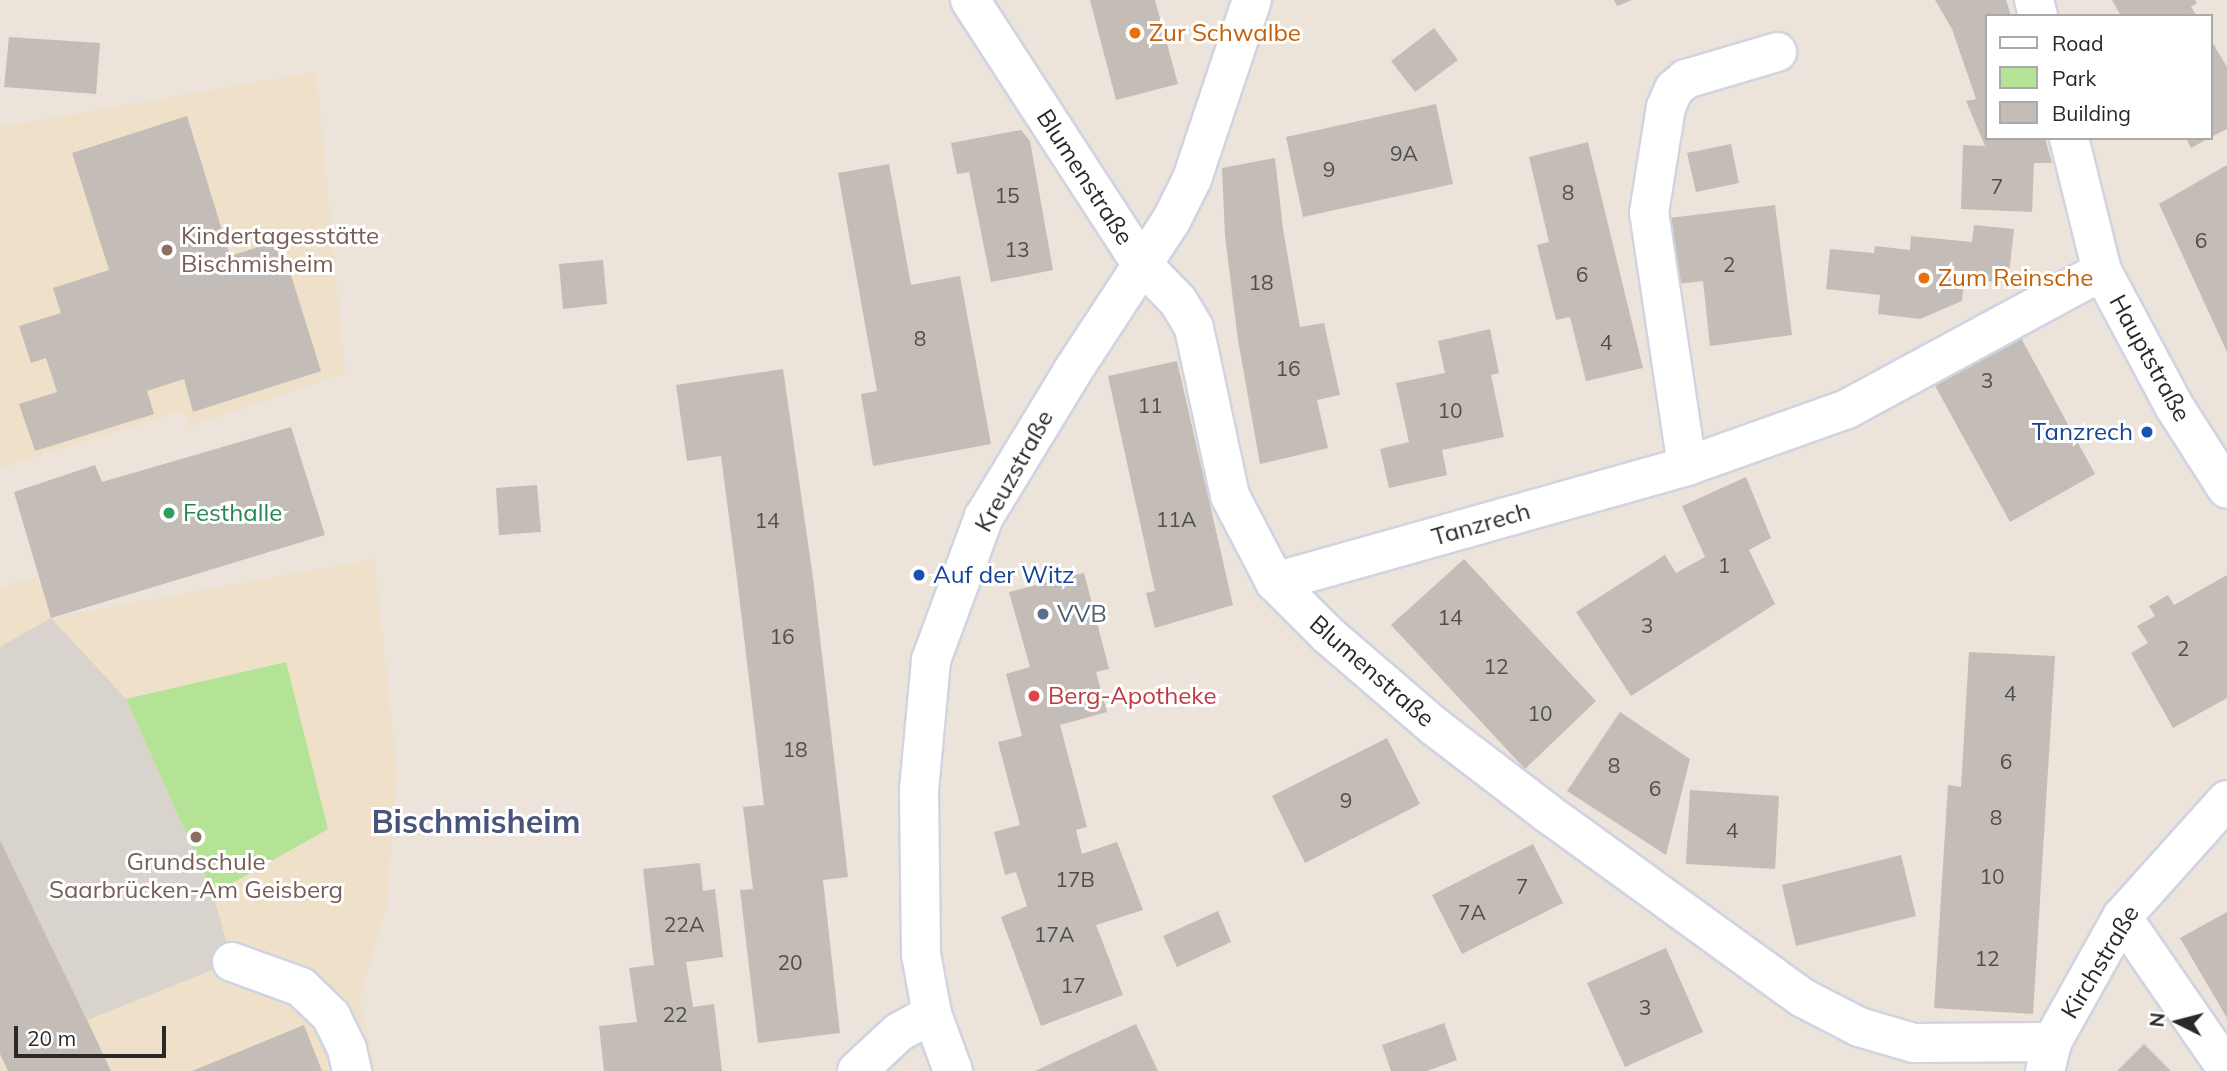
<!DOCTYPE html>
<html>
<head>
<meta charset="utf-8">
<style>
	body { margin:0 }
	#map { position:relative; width:2227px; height:1071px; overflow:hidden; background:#ece3da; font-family:Mulish,sans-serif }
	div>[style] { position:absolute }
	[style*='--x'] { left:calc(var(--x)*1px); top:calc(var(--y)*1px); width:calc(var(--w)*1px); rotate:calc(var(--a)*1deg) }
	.education>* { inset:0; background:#eee0c9 }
	.green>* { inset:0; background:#b4e396 }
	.plaza>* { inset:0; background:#d8d3cd }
	.building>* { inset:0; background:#c4bdb7 }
	.roads { filter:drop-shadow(2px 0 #d0d4e2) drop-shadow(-2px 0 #d0d4e2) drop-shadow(0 2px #d0d4e2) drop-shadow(0 -2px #d0d4e2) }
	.minor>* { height:38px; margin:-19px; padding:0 19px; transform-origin:19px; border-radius:19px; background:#fff }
	.dots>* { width:19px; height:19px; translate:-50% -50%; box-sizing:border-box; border:4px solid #fff; border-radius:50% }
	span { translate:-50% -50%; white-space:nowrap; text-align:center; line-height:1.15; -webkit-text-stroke:6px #fff; paint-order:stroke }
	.number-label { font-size:21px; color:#504e4c }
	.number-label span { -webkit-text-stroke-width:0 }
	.food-label { font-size:24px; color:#c56008 }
	.left { translate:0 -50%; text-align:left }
	.street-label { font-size:24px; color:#292929 }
	.education-label { font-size:24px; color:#785e54 }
	.transit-label { font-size:24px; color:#164399 }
	.right { translate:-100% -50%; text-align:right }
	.leisure-label { font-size:24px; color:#27864d }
	.service-label { font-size:24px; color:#4e5e75 }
	.health-label { font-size:24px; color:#be3a42 }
	.district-label { font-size:32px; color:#49547a; font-weight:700 }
	.legend { position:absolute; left:1985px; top:14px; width:228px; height:126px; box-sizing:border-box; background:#fff; border:2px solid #a9a9a9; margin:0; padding:9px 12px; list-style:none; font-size:21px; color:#292929 }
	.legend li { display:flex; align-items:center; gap:14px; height:35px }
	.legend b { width:35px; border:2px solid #a9a9a9 }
	.north { position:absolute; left:2143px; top:987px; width:70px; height:70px; -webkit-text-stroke:5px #fff; paint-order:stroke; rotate:276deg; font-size:19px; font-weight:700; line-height:28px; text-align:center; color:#292929 }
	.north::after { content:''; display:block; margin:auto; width:24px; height:32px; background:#292929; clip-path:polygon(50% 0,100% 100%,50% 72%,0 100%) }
	.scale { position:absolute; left:14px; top:1026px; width:152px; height:32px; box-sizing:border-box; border:4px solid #292929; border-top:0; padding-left:9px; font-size:21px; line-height:24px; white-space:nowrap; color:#292929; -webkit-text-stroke:5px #fff; paint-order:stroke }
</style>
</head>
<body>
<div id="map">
	<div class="education">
		<div style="clip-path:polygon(316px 72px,345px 373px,189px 427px,183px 410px,0 468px,0 127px)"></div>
		<div style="clip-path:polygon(374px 559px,397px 771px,387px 904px,359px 1000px,376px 1071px,0 1071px,0 588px,37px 576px,51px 618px)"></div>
	</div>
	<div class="green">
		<div style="clip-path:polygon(286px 662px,328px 829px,213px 894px,126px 699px)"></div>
	</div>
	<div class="plaza">
		<div style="clip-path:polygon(51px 618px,126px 699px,213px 894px,232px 962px,87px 1020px,0 840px,0 647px)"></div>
	</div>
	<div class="building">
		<div style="clip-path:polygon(1090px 0,1155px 0,1178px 84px,1116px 100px)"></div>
		<div style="clip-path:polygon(1614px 0,1632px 0,1617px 6px)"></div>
		<div style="clip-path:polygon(1935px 0,2006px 0,2011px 16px,1987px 16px,1987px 138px,2045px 138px,2052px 163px,2034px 163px,2032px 212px,1961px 209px,1963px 145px,1985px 146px,1966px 101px,1976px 99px,1952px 29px)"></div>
		<div style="clip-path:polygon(2112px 0,2195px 0,2197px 3px,2191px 7px,2197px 16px,2121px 16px)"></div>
		<div style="clip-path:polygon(1434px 28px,1458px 60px,1415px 92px,1391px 61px)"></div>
		<div style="clip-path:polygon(9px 37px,100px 43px,96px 94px,4px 87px)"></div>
		<div style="clip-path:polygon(2211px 40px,2227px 67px,2227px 129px,2211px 137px)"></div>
		<div style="clip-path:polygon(1436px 104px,1453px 184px,1303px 217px,1286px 137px)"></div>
		<div style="clip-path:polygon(187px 116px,230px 256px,280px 240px,321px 371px,193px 412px,184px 379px,147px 391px,154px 414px,35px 451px,19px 404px,57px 392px,46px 358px,31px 363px,19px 326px,61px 313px,53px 288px,109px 270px,72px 153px)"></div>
		<div style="clip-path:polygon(1021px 130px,1030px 141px,1053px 270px,991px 282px,969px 172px,957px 174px,951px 143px)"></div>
		<div style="clip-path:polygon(2186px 138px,2209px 138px,2191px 148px)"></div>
		<div style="clip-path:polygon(1588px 142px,1643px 368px,1586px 381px,1570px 317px,1556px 320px,1537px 245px,1549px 242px,1529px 157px)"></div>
		<div style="clip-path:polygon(1731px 144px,1739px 183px,1696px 192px,1687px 153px)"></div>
		<div style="clip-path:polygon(1275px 158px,1283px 229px,1300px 327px,1324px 323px,1340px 395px,1317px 400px,1328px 448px,1260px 464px,1238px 340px,1225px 236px,1222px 168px)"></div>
		<div style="clip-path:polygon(889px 164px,911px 285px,960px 276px,991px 444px,873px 466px,861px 394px,877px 391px,838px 173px)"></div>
		<div style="clip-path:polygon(2227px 165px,2227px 352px,2159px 204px)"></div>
		<div style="clip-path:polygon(1775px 205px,1792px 335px,1710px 346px,1703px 281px,1677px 284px,1669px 218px)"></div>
		<div style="clip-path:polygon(1974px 225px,2014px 229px,2008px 283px,1964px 279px,1962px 301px,1920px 319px,1878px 314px,1880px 295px,1826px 289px,1830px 249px,1874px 253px,1875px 246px,1910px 250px,1911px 236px,1972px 242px)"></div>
		<div style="clip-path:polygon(603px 260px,607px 304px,563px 309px,559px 264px)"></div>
		<div style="clip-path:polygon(2015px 327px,2095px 474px,2010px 522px,1928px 373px)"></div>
		<div style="clip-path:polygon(1490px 329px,1499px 373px,1491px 375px,1504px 437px,1442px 450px,1447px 475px,1389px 488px,1380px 449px,1409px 442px,1396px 383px,1445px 373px,1438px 341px)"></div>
		<div style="clip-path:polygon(1177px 361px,1233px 605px,1155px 628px,1146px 593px,1155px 591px,1108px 376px)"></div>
		<div style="clip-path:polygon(783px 369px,813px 578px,848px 877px,823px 880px,840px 1033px,758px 1043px,740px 890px,753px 889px,743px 807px,764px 805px,738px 587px,721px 456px,687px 461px,676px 385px)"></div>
		<div style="clip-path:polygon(291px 427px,325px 535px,51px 618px,14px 492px,95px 465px,102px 482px)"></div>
		<div style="clip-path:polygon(1746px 477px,1771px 538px,1749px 550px,1775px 604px,1631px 696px,1576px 612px,1665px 555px,1676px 573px,1705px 557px,1682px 506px)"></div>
		<div style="clip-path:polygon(537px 485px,541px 532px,499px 535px,496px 488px)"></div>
		<div style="clip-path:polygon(1464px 559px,1596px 701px,1525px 769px,1391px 625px)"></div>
		<div style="clip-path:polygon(1084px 573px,1109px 669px,1096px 672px,1107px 712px,1060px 725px,1087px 827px,1076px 830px,1082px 854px,1117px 842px,1143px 910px,1096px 925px,1123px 995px,1041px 1026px,1001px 917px,1027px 906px,1016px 872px,1005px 875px,994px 832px,1020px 825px,998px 742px,1022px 736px,1006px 674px,1030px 667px,1009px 592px)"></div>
		<div style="clip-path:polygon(2227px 575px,2227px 698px,2173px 728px,2131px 653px,2148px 643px,2137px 626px,2155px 616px,2149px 606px,2168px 595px,2174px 605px)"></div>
		<div style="clip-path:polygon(1969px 652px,2055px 656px,2033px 1014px,1934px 1008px,1948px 785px,1961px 787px)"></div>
		<div style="clip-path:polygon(1620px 712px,1690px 759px,1666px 855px,1567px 791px)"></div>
		<div style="clip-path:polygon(1387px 738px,1420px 804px,1305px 863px,1272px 796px)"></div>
		<div style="clip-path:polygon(1690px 790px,1779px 796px,1775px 869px,1686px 864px)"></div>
		<div style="clip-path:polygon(0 840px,87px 1020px,111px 1071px,8px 1071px,0 1054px)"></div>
		<div style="clip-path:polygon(1533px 844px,1563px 903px,1462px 954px,1432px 895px)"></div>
		<div style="clip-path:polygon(1901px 855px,1916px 916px,1796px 946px,1782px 885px)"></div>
		<div style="clip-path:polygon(700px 863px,703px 891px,715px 889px,723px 957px,686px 962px,693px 1007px,714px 1004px,722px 1071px,604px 1071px,599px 1026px,637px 1022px,629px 968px,654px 965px,643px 869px)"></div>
		<div style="clip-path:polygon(1218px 911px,1231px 942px,1177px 967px,1163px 936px)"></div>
		<div style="clip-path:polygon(2227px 912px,2227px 1018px,2180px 938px)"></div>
		<div style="clip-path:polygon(1666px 948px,1703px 1032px,1625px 1067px,1587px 983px)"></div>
		<div style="clip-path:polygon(1444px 1023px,1457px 1060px,1427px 1071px,1391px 1071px,1382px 1045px)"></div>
		<div style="clip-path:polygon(1136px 1024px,1158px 1071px,1035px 1071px)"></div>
		<div style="clip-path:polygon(304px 1025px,322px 1071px,192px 1071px)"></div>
		<div style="clip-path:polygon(2144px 1044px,2171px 1071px,2117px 1071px)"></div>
	</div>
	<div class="roads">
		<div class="minor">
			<div style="--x:970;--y:0;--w:314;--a:57"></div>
			<div style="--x:1141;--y:263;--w:53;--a:45.8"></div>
			<div style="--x:1178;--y:301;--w:31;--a:59"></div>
			<div style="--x:1194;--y:328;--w:172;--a:77.9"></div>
			<div style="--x:1230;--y:496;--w:97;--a:62.4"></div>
			<div style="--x:1275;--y:582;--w:75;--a:45"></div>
			<div style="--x:1328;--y:635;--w:141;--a:40.7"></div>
			<div style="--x:1435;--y:727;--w:140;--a:37.4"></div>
			<div style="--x:1546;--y:812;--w:317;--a:35.9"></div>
			<div style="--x:1803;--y:998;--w:63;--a:27.4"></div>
			<div style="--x:1859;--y:1027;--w:57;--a:16.2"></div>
			<div style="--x:1914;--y:1043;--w:138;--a:-0.4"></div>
			<div style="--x:2034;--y:0;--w:16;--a:76"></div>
			<div style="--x:2069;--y:138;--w:137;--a:76.1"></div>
			<div style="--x:2102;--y:271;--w:153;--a:61.9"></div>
			<div style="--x:2174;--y:406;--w:98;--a:57.4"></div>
			<div style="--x:1687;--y:466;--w:256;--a:-98.5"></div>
			<div style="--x:1649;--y:213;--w:107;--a:-80.9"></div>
			<div style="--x:1666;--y:107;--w:20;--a:-66"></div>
			<div style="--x:1674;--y:89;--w:16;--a:-40"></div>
			<div style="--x:1686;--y:79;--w:95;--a:-16.5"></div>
			<div style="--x:1275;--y:582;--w:428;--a:-15.7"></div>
			<div style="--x:1687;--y:466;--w:170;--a:-19.6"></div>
			<div style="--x:1847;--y:409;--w:290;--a:-28.4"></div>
			<div style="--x:2122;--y:917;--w:185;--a:55.4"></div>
			<div style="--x:232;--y:962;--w:73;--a:19.9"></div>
			<div style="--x:301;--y:987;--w:42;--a:44"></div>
			<div style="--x:331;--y:1016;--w:37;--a:64"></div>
			<div style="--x:347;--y:1049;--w:23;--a:77"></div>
			<div style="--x:857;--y:1071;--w:57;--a:-42.9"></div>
			<div style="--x:899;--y:1032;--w:38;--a:-29"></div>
			<div style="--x:953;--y:1071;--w:61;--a:-110.2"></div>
			<div style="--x:932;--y:1014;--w:61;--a:-100.4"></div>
			<div style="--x:921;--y:954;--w:164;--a:-90.7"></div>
			<div style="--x:919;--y:790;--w:131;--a:-84.7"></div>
			<div style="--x:931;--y:660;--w:153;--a:-69.7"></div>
			<div style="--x:984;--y:517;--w:170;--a:-58.7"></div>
			<div style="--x:1072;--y:372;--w:183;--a:-56.8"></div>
			<div style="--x:1172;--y:219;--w:45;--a:-63.4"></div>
			<div style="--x:1192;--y:179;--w:189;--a:-71.5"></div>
			<div style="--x:2045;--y:1071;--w:30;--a:-76"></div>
			<div style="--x:2052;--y:1042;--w:143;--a:-60.8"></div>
			<div style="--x:2122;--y:917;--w:157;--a:-48.1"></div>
		</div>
	</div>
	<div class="dots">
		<div style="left:1135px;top:33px;background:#e8710a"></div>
		<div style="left:167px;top:250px;background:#8d6e63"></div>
		<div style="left:1924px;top:278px;background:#e8710a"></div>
		<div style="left:2147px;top:432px;background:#1a4fb4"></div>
		<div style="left:169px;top:513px;background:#2e9e5b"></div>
		<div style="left:919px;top:575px;background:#1a4fb4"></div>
		<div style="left:1043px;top:614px;background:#5c6f8a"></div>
		<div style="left:1034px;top:696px;background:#e0444e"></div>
		<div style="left:196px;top:837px;background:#8d6e63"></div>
	</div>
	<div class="number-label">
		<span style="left:1404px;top:153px">9A</span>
		<span style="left:1329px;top:169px">9</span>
		<span style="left:1997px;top:186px">7</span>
		<span style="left:1568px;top:192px">8</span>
		<span style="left:1007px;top:195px">15</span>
		<span style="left:2201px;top:240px">6</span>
		<span style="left:1017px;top:249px">13</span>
		<span style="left:1729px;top:264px">2</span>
		<span style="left:1582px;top:274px">6</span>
		<span style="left:1261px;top:282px">18</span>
		<span style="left:920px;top:338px">8</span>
		<span style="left:1606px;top:342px">4</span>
		<span style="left:1288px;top:368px">16</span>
		<span style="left:1987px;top:380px">3</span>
		<span style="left:1150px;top:405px">11</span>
		<span style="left:1450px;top:410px">10</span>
		<span style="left:1176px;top:519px">11A</span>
		<span style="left:767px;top:520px">14</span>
		<span style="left:1724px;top:565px">1</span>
		<span style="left:1450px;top:617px">14</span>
		<span style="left:1647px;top:625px">3</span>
		<span style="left:782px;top:636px">16</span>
		<span style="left:2183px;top:648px">2</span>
		<span style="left:1496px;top:666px">12</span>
		<span style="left:2010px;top:693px">4</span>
		<span style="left:1540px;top:713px">10</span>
		<span style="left:795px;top:749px">18</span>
		<span style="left:2006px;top:761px">6</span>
		<span style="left:1614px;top:765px">8</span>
		<span style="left:1655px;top:788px">6</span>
		<span style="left:1346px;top:800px">9</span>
		<span style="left:1996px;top:817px">8</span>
		<span style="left:1732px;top:830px">4</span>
		<span style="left:1992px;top:876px">10</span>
		<span style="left:1075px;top:879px">17B</span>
		<span style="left:1522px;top:886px">7</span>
		<span style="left:1472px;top:912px">7A</span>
		<span style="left:684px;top:924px">22A</span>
		<span style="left:1054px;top:934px">17A</span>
		<span style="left:1987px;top:958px">12</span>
		<span style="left:790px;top:962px">20</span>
		<span style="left:1073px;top:985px">17</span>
		<span style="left:1645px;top:1007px">3</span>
		<span style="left:675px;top:1014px">22</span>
	</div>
	<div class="food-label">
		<span class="left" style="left:1149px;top:33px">Zur Schwalbe</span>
		<span class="left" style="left:1938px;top:278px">Zum Reinsche</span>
	</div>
	<div class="street-label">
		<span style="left:1085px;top:177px;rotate:57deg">Blumenstraße</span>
		<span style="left:2150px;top:358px;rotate:61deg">Hauptstraße</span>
		<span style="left:1014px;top:471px;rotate:-61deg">Kreuzstraße</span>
		<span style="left:1481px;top:524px;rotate:-16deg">Tanzrech</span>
		<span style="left:1372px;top:671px;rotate:41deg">Blumenstraße</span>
		<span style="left:2100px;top:962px;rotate:-59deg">Kirchstraße</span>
	</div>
	<div class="education-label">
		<span class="left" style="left:181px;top:250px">Kindertagesstätte<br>Bischmisheim</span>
		<span style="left:196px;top:876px">Grundschule<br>Saarbrücken-Am Geisberg</span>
	</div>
	<div class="transit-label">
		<span class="right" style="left:2133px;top:432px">Tanzrech</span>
		<span class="left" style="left:933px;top:575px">Auf der Witz</span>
	</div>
	<div class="leisure-label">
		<span class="left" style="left:183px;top:513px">Festhalle</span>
	</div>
	<div class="service-label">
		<span class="left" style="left:1057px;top:614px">VVB</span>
	</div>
	<div class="health-label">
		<span class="left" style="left:1048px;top:696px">Berg-Apotheke</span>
	</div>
	<div class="district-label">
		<span style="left:476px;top:821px">Bischmisheim</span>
	</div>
	<ul class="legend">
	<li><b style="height:9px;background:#fff"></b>Road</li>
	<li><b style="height:19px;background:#b4e396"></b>Park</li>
	<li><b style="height:19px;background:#c4bdb7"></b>Building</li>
	</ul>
	<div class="north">N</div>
	<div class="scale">20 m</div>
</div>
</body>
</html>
